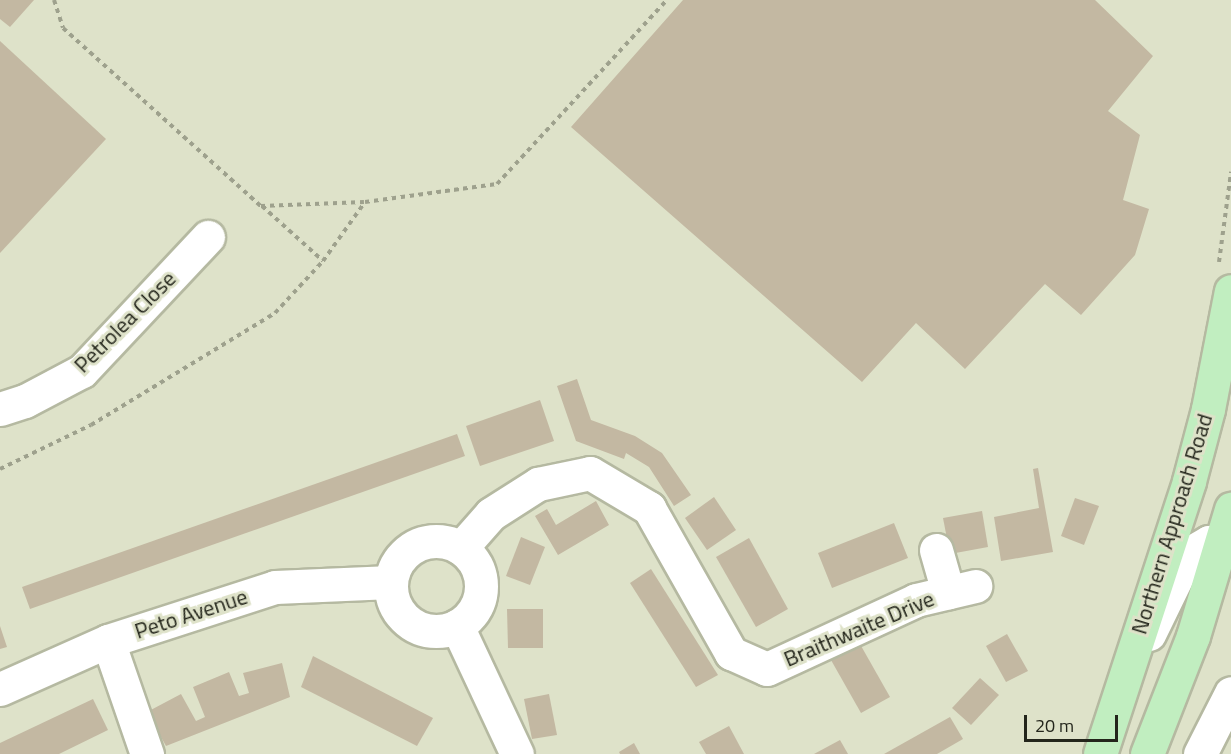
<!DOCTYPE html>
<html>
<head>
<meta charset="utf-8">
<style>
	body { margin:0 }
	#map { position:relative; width:1231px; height:754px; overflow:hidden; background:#dee2c9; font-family:"Titillium Web",sans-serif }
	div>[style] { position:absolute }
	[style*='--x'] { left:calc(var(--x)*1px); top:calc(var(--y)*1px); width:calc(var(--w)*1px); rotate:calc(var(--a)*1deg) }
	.building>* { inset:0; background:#c3b8a2 }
	.path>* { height:4px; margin-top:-2px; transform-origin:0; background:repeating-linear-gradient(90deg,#9ea18d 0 4.5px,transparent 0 9px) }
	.roads { filter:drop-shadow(2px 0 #b5b9a1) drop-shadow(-2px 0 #b5b9a1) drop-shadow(0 2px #b5b9a1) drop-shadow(0 -2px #b5b9a1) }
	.minor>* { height:33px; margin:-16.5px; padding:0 16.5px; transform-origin:16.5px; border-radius:16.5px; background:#fff }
	.minor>.ring { margin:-16.5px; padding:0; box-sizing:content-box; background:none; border:33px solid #fff; border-radius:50% }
	.major>* { height:33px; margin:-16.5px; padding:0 16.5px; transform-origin:16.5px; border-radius:16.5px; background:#c1eec0 }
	span { translate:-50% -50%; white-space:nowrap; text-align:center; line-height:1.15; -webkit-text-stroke:6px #dee2c9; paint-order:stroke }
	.street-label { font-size:22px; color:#23251b }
	.scale { position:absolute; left:1024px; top:715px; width:94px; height:27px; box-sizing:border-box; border:3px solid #23251b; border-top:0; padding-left:8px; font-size:18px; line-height:21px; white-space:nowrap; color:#23251b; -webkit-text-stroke:4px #dee2c9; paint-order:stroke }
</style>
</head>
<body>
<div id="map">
	<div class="building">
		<div style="clip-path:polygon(0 0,34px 0,10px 27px,0 19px)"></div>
		<div style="clip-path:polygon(683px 0,1095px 0,1153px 56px,1108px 111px,1140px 135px,1123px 200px,1149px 209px,1135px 255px,1081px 315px,1045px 284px,965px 369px,916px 323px,862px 382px,571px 127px)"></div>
		<div style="clip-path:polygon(0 41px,106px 139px,0 253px)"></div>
		<div style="clip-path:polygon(577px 379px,591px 420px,635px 436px,662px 453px,691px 495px,674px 506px,649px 467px,626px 453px,624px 459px,576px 441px,557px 386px)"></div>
		<div style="clip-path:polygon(540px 400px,554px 441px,480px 466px,466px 426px)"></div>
		<div style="clip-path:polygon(457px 434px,465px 456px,30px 609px,22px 587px)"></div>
		<div style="clip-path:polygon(1038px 468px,1053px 552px,1001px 561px,994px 517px,1039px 508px,1033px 469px)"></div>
		<div style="clip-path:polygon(714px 497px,736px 530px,707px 550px,685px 518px)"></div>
		<div style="clip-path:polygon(1075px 498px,1099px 506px,1084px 545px,1061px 536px)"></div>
		<div style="clip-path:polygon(596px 501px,609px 525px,558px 555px,535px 516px,547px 509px,556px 525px)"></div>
		<div style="clip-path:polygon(982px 511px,988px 547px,950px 554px,943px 518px)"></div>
		<div style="clip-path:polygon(894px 523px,908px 558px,832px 588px,818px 553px)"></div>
		<div style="clip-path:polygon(521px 537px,545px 547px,530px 585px,506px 576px)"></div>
		<div style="clip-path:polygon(749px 538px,788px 609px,756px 627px,716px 557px)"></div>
		<div style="clip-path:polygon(651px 569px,718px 675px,696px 687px,630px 583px)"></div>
		<div style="clip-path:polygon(507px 609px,543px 609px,543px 648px,508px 648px)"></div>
		<div style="clip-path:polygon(0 626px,7px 647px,0 649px)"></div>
		<div style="clip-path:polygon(1007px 634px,1028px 671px,1006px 682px,986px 646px)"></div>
		<div style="clip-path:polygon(856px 637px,890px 697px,861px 713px,827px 653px)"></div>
		<div style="clip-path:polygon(313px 656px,433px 718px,417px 746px,301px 687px)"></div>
		<div style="clip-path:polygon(282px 663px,290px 697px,166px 746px,147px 712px,181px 694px,196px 721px,205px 717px,193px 687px,229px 672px,239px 696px,249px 693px,243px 673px)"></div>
		<div style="clip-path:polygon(980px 678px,999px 695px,971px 725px,952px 708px)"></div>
		<div style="clip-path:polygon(549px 694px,557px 735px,532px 739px,524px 699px)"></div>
		<div style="clip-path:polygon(93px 699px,108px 730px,59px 754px,0 754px,0 743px)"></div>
		<div style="clip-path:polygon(950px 717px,963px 739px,937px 754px,884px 754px)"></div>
		<div style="clip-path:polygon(729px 726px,744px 754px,706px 754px,699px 742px)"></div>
		<div style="clip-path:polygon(840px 740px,848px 754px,814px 754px)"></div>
		<div style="clip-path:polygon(634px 743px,640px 754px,620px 754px,619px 752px)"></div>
	</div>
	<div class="path">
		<div style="--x:54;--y:0;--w:29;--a:72"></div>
		<div style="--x:63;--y:28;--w:266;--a:42"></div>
		<div style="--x:261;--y:206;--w:103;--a:-2.2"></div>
		<div style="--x:262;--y:206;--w:82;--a:42"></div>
		<div style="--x:1219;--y:262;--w:91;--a:-82.4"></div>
		<div style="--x:0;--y:469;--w:101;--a:-25.8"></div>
		<div style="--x:91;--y:425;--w:215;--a:-31.3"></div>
		<div style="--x:275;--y:313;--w:71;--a:-47.3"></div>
		<div style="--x:323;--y:261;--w:72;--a:-54.6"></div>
		<div style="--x:365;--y:202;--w:133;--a:-7.8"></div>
		<div style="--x:497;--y:184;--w:251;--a:-47.3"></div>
	</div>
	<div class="roads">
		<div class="minor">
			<div style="--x:0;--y:409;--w:26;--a:-18"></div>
			<div style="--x:25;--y:401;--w:64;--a:-27.8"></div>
			<div style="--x:82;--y:371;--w:184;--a:-46.8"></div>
			<div class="ring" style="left:391px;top:541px;width:57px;height:57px"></div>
			<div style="--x:461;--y:548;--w:45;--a:-48.6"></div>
			<div style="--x:491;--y:514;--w:56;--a:-32.6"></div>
			<div style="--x:538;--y:484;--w:53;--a:-11.9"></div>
			<div style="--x:590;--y:473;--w:69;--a:30.7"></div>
			<div style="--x:649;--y:508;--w:167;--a:60.5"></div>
			<div style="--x:731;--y:653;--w:39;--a:24"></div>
			<div style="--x:767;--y:669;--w:164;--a:-24.8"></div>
			<div style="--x:916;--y:600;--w:61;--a:-13.3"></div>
			<div style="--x:936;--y:550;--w:44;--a:74.1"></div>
			<div style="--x:457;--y:626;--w:141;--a:64.9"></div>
			<div style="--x:1149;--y:634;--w:89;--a:-64"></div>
			<div style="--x:1188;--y:554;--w:24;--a:-30"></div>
			<div style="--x:1209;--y:542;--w:22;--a:-5"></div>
			<div style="--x:108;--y:641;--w:120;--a:71"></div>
			<div style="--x:0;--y:689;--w:118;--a:-24"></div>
			<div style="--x:108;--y:641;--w:176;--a:-17.9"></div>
			<div style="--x:275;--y:587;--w:116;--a:-2.5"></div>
			<div style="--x:1200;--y:754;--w:68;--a:-63.1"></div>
		</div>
		<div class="major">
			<div style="--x:1100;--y:754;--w:287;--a:-71.9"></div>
			<div style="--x:1189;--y:481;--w:74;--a:-75.2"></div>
			<div style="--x:1208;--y:409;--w:120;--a:-79"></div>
			<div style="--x:1147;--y:754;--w:127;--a:-68.7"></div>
			<div style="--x:1193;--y:636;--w:133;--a:-73.3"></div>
		</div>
	</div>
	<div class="street-label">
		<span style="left:125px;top:322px;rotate:-45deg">Petrolea Close</span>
		<span style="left:1172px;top:524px;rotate:-73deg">Northern Approach Road</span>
		<span style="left:191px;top:614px;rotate:-18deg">Peto Avenue</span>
		<span style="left:859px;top:629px;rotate:-23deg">Braithwaite Drive</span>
	</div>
	<div class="scale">20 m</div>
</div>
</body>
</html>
